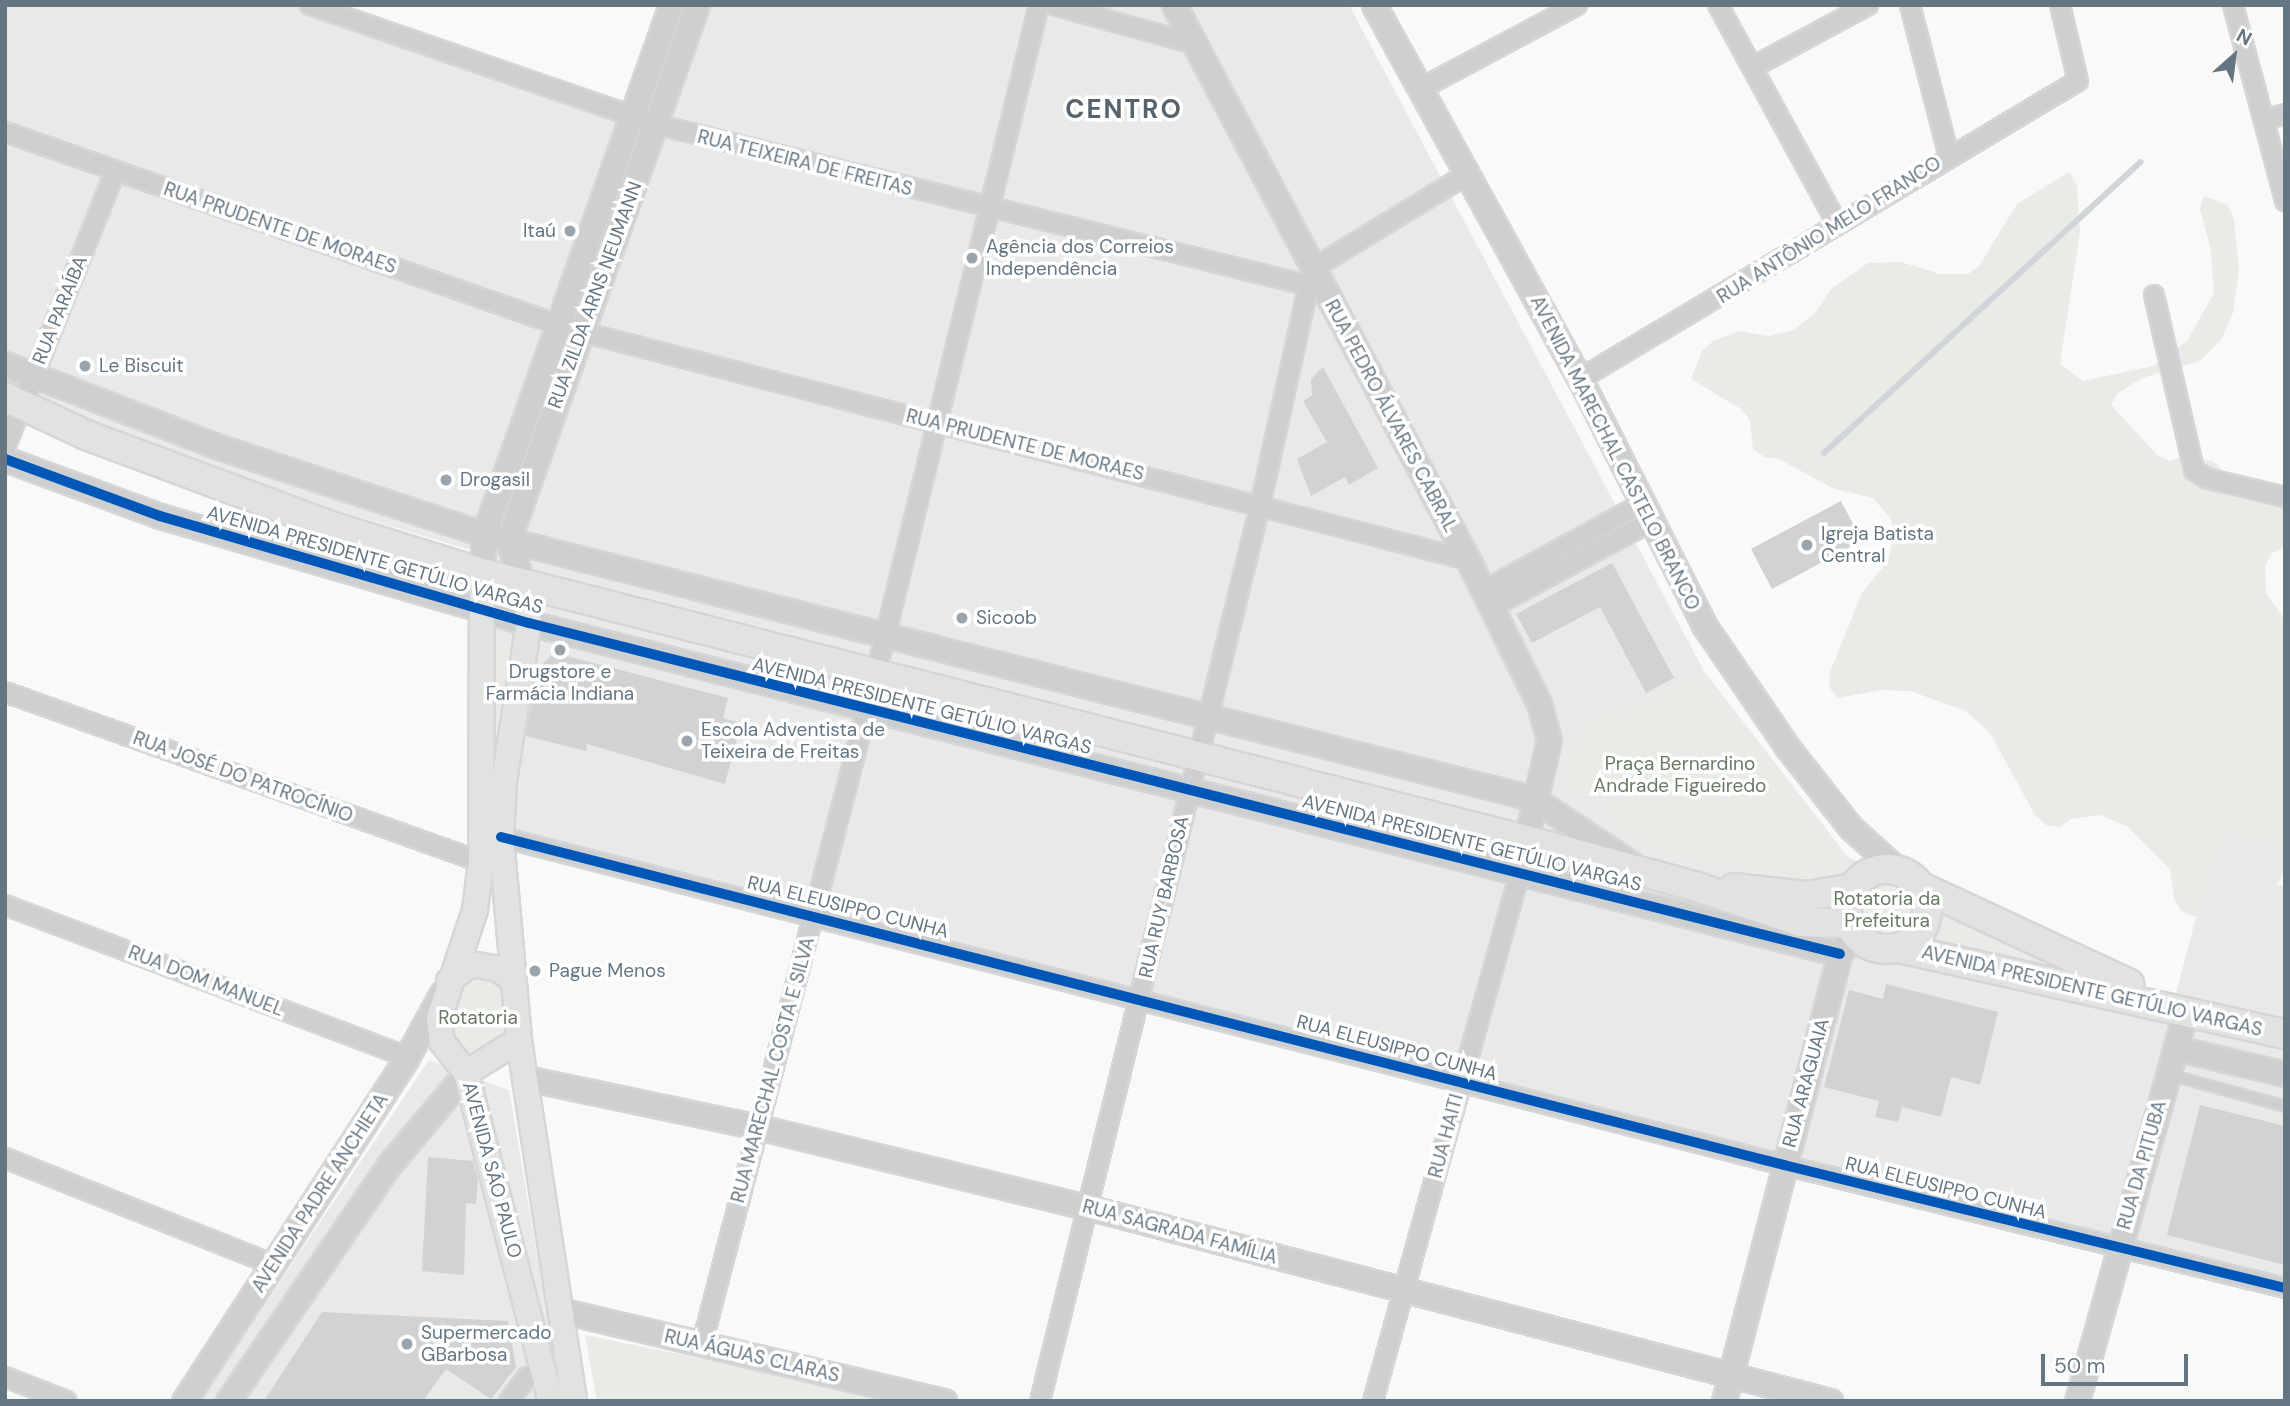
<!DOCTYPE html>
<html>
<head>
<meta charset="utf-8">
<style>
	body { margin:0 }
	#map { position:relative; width:2290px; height:1406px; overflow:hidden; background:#f9f9f9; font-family:"DM Sans",sans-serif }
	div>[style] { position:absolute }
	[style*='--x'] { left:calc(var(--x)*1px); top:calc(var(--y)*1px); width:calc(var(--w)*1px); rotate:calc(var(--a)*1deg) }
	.built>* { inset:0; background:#e8e9e9 }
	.green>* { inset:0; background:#e8ebe6 }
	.round { border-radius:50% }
	.stream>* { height:6px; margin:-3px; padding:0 3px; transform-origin:3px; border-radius:3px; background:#ced6d9 }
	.building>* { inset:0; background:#d0d2d3 }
	.roads { filter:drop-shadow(2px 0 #d5d6d7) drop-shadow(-2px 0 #d5d6d7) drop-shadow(0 2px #d5d6d7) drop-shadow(0 -2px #d5d6d7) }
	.service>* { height:9px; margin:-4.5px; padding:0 4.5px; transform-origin:4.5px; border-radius:4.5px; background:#cecfd0 }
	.minor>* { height:18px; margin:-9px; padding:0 9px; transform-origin:9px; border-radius:9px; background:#cecfd0 }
	.tertiary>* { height:23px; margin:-11.5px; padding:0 11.5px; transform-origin:11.5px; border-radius:11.5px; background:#cecfd0 }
	.secondary>* { height:24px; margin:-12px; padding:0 12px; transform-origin:12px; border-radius:12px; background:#e1e2e2 }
	.primary>* { height:28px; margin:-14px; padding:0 14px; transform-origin:14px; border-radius:14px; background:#e1e2e2 }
	.primary>.ring { margin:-14px; padding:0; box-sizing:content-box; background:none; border:28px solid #e1e2e2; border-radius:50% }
	.cycleway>* { height:10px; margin:-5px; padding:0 5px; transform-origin:5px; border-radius:5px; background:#0057b8 }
	.dots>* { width:19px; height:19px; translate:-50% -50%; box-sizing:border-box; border:4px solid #fff; border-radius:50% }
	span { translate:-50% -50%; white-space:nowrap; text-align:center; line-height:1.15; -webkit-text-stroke:7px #fff; paint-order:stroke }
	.street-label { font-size:19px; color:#657683 }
	.poi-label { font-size:19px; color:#657683 }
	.right { translate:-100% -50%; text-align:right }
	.left { translate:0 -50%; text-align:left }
	.park-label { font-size:19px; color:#687a64 }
	.district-label { font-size:26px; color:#57646e; font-weight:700; letter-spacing:2px }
	.frame { position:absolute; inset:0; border:7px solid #657683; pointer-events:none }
	.north { position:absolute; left:2199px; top:21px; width:70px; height:70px; -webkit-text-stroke:5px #fff; paint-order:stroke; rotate:28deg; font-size:19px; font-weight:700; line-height:28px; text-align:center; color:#657683 }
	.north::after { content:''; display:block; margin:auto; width:24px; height:32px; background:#657683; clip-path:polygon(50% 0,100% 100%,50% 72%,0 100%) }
	.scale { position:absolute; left:2041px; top:1354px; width:147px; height:32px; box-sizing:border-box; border:4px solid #657683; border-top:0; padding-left:9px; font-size:21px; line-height:24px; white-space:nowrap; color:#657683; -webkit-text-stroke:5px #fff; paint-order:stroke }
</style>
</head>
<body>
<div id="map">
	<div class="built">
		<div style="clip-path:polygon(5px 5px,315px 5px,648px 115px,684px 5px,1349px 5px,1704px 671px,1581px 725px,1601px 800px,1625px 839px,1645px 849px,1805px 885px,1834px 876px,1847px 856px,2168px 1024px,2196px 917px,2227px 834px,2285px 842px,2285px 870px,2277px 885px,2285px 886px,2285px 1290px,471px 833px,474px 551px,7px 413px,5px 416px)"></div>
		<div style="clip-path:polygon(429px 1060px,509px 1090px,562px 1401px,200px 1401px)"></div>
	</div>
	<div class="green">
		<div style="clip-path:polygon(2069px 172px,2077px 186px,2080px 232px,2060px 364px,2083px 381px,2153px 366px,2187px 341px,2214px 293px,2211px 250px,2200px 209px,2204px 196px,2228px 205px,2234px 219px,2239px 270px,2233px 313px,2221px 340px,2200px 361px,2142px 378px,2118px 393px,2111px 405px,2158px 456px,2170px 461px,2184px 457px,2213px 461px,2235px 482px,2285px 507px,2285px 547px,2272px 553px,2265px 565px,2266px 593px,2285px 620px,2285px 842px,2227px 835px,2196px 917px,2181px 911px,2174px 899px,2170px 869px,2128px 827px,2100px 815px,2071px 819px,2060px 827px,2046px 825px,2035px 815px,1990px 733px,1966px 711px,1910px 691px,1881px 690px,1838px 698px,1829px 687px,1830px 672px,1862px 593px,1888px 561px,1894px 533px,1891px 519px,1873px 498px,1832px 488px,1779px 459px,1765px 457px,1753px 449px,1750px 420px,1741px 409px,1691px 379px,1702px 351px,1713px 341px,1740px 331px,1768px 336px,1794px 330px,1816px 312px,1831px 289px,1868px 263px,1901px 262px,1940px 274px,1968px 274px,1979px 266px,2017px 204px)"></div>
		<div style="clip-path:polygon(508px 643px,514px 645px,498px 758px,488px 784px,498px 710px,498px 649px)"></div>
		<div style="clip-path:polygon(1704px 671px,1847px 856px,1834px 876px,1805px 885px,1644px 849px,1625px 839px,1601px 800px,1571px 794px,1564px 755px,1581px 725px)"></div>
		<div class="round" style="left:1853px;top:874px;width:70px;height:70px"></div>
		<div style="clip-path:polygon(1932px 898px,2088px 975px,1917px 945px,1931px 929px)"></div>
		<div style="clip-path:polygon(489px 973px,505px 984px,508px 1036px,467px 1064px,449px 1037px,454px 986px,469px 974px)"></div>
		<div style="clip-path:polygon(585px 1335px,892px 1397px,892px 1401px,597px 1401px)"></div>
	</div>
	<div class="stream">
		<div style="--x:1824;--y:453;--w:430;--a:-42.6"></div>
	</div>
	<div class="building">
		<div style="clip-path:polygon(1323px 367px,1378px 468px,1349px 485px,1345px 477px,1311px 496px,1297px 459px,1327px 442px,1303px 401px,1312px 396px,1311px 379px)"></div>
		<div style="clip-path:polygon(1841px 501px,1862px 541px,1772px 589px,1751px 549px)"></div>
		<div style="clip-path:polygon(1612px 563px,1674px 678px,1646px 693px,1600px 607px,1532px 643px,1516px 614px)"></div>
		<div style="clip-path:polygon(555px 653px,728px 698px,723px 718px,741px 723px,725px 784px,587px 744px,586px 751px,526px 736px,537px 668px)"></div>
		<div style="clip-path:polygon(1886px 984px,1998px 1012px,1980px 1085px,1951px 1077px,1941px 1117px,1902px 1107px,1898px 1122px,1875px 1117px,1879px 1101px,1824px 1087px,1849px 990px,1883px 999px)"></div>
		<div style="clip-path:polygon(2200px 1105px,2285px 1126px,2285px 1265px,2167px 1235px)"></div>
		<div style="clip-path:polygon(428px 1157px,473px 1161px,478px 1179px,476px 1204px,466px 1203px,464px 1275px,422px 1271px)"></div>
		<div style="clip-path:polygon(322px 1312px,508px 1321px,516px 1367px,491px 1399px,446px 1369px,423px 1401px,264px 1401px)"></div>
	</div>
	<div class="roads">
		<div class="service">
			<div style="--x:2168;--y:1074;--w:121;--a:15.3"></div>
		</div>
		<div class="minor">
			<div style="--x:310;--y:5;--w:365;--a:19"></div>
			<div style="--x:655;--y:124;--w:675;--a:13.89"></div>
			<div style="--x:1053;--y:5;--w:147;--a:15.4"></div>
			<div style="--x:1718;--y:5;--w:248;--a:61.4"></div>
			<div style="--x:1910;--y:5;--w:157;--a:75.6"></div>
			<div style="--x:2233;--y:5;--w:203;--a:75.1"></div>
			<div style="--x:1753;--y:67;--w:131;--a:-28.3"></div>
			<div style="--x:1420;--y:89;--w:178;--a:-28.1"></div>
			<div style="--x:2264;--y:120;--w:22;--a:-16"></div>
			<div style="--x:5;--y:132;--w:583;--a:19.21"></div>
			<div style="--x:2154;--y:295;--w:180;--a:77.1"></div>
			<div style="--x:2194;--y:470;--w:14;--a:34"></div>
			<div style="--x:2206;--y:478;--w:81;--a:13.5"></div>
			<div style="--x:582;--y:332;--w:915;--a:14.43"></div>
			<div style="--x:1580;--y:379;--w:580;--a:-30.9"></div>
			<div style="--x:2078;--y:81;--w:78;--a:-103.3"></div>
			<div style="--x:5;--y:448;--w:298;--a:-68.3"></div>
			<div style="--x:1483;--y:591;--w:183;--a:-28.7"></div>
			<div style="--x:1492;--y:607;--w:182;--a:-28.3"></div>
			<div style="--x:5;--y:692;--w:505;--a:19.65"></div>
			<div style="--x:501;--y:837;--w:1324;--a:14.34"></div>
			<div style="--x:1784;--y:1165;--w:516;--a:13.79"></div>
			<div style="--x:1579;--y:886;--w:60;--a:-10.6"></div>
			<div style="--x:5;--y:905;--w:430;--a:20.7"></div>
			<div style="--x:5;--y:1158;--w:289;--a:21.7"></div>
			<div style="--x:702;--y:1344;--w:692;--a:-75.44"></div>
			<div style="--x:876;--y:674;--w:689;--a:-76.31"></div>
			<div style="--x:5;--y:1377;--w:66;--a:21.2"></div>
			<div style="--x:509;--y:1401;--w:30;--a:-53"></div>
			<div style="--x:527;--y:1377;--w:20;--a:-20"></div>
			<div style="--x:1040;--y:1401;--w:922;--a:-76.19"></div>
			<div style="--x:1260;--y:506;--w:243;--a:-77.6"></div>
			<div style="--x:1312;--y:269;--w:180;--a:-31.4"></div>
			<div style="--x:1373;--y:1401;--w:549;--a:-74.47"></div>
		</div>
		<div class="tertiary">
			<div style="--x:1174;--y:5;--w:628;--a:62.09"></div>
			<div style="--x:1468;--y:560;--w:160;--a:63.6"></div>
			<div style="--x:1539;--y:703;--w:38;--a:75"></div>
			<div style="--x:1549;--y:740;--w:103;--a:103"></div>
			<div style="--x:1374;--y:5;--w:427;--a:61.2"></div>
			<div style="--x:1580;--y:379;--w:275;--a:63.2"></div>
			<div style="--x:1704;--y:625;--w:149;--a:55.7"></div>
			<div style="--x:1788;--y:748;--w:102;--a:51.8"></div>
			<div style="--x:1851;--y:828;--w:64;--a:41.9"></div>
			<div style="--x:5;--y:364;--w:230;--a:21.2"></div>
			<div style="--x:219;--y:447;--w:279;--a:18.2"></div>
			<div style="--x:484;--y:534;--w:1064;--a:14.14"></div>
			<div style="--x:1516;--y:794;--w:22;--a:18"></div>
			<div style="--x:1537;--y:801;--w:114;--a:33.6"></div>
			<div style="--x:5;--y:459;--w:165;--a:20.2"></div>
			<div style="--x:160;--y:516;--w:384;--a:16.2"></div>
			<div style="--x:529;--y:623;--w:1352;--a:14.17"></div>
			<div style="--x:482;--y:573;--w:39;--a:-87"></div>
			<div style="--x:484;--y:534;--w:561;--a:-70.53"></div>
			<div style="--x:523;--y:584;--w:46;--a:-109.2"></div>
			<div style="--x:508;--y:541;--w:568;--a:-70.58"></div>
			<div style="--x:2175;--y:1048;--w:113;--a:13.3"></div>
			<div style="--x:526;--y:1078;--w:237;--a:11.9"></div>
			<div style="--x:758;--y:1127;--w:339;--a:13.7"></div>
			<div style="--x:1087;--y:1207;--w:768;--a:14.63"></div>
			<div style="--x:559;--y:1310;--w:396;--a:13.3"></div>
			<div style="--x:184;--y:1401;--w:410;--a:-57"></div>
			<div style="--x:407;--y:1057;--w:73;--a:-61.3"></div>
			<div style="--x:228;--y:1401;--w:286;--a:-55.7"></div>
			<div style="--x:389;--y:1165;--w:120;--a:-50.1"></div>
			<div style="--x:1724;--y:1401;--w:462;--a:-75.5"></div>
			<div style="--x:1840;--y:954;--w:27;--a:-62"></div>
			<div style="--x:2077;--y:1401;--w:405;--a:-74.4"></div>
		</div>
		<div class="secondary">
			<div style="--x:482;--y:573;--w:289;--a:90.2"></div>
			<div style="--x:481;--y:862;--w:48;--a:97.1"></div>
			<div style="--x:475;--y:910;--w:114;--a:108.4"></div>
			<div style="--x:439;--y:1018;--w:24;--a:83"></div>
			<div style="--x:442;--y:1042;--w:39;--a:52"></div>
			<div style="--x:466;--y:1073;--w:339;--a:75.5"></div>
			<div style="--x:523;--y:584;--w:39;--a:81"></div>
			<div style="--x:529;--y:623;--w:160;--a:99"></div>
			<div style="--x:504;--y:781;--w:56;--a:93.1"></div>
			<div style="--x:501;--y:837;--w:204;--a:84.9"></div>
			<div style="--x:519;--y:1040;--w:365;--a:81.3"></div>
			<div style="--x:449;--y:981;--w:22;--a:-39"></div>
			<div style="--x:466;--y:967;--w:11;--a:-10"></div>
			<div style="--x:477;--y:965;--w:22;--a:10"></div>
			<div style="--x:499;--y:969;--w:17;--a:40"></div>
			<div style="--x:466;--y:1073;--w:62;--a:-31.9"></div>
		</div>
		<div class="primary">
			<div style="--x:5;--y:397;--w:89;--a:25.1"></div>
			<div style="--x:86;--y:435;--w:261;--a:20.4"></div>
			<div style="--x:331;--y:526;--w:158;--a:17.3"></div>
			<div style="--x:482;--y:573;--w:1078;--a:14.35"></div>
			<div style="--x:1526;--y:840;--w:174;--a:15.3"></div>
			<div style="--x:1694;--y:886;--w:113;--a:18.6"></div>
			<div style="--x:1801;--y:922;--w:48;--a:2.4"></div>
			<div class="ring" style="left:1847px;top:869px;width:52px;height:52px"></div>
			<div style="--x:1919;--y:886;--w:232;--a:25"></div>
			<div style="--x:1734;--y:888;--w:73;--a:6.3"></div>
			<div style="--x:1807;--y:896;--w:47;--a:-9.9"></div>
			<div style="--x:1899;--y:948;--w:395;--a:12.6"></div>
		</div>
	</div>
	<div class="cycleway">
		<div style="--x:5;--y:459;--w:165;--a:20.2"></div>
		<div style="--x:160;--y:516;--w:384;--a:16.2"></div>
		<div style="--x:529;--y:623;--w:1352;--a:14.17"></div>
		<div style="--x:501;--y:837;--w:1324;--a:14.34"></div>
		<div style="--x:1784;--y:1165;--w:516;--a:13.79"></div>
	</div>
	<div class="dots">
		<div style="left:570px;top:231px;background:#99a4ac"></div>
		<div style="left:972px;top:258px;background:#99a4ac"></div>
		<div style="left:85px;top:366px;background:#99a4ac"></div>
		<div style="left:446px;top:480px;background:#99a4ac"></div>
		<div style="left:1807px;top:545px;background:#99a4ac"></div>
		<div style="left:962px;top:618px;background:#99a4ac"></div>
		<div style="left:560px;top:650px;background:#99a4ac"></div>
		<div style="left:687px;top:741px;background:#99a4ac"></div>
		<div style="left:535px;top:971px;background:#99a4ac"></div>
		<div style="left:407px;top:1344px;background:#99a4ac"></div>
	</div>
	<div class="street-label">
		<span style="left:805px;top:163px;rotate:14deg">RUA TEIXEIRA DE FREITAS</span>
		<span style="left:280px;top:228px;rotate:19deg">RUA PRUDENTE DE MORAES</span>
		<span style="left:1829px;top:230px;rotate:-32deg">RUA ANTÔNIO MELO FRANCO</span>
		<span style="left:595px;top:295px;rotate:-70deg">RUA ZILDA ARNS NEUMANN</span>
		<span style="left:60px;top:310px;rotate:-68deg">RUA PARAÍBA</span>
		<span style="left:1391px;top:416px;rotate:62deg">RUA PEDRO ÁLVARES CABRAL</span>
		<span style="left:1025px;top:445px;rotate:14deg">RUA PRUDENTE DE MORAES</span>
		<span style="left:1615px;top:453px;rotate:63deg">AVENIDA MARECHAL CASTELO BRANCO</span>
		<span style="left:375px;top:560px;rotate:16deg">AVENIDA PRESIDENTE GETÚLIO VARGAS</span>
		<span style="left:922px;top:706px;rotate:14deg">AVENIDA PRESIDENTE GETÚLIO VARGAS</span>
		<span style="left:243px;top:777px;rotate:20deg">RUA JOSÉ DO PATROCÍNIO</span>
		<span style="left:1472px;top:843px;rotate:14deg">AVENIDA PRESIDENTE GETÚLIO VARGAS</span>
		<span style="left:1164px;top:897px;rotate:-77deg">RUA RUY BARBOSA</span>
		<span style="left:848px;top:907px;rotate:14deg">RUA ELEUSIPPO CUNHA</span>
		<span style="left:206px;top:981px;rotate:21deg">RUA DOM MANUEL</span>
		<span style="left:2092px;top:991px;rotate:13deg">AVENIDA PRESIDENTE GETÚLIO VARGAS</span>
		<span style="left:1397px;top:1048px;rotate:15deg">RUA ELEUSIPPO CUNHA</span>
		<span style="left:773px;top:1070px;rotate:-75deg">RUA MARECHAL COSTA E SILVA</span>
		<span style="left:1806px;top:1083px;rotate:-75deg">RUA ARAGUAIA</span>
		<span style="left:1446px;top:1136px;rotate:-75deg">RUA HAITI</span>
		<span style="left:2142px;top:1165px;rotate:-74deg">RUA DA PITUBA</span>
		<span style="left:492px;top:1170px;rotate:75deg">AVENIDA SÃO PAULO</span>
		<span style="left:1946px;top:1188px;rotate:14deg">RUA ELEUSIPPO CUNHA</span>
		<span style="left:320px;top:1193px;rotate:-57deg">AVENIDA PADRE ANCHIETA</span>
		<span style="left:1180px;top:1232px;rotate:15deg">RUA SAGRADA FAMÍLIA</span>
		<span style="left:752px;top:1356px;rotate:13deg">RUA ÁGUAS CLARAS</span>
	</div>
	<div class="poi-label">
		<span class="right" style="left:556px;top:231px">Itaú</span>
		<span class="left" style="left:986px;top:258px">Agência dos Correios<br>Independência</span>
		<span class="left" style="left:99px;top:366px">Le Biscuit</span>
		<span class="left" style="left:460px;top:480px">Drogasil</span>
		<span class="left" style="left:1821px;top:545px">Igreja Batista<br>Central</span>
		<span class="left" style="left:976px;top:618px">Sicoob</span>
		<span style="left:560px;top:683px">Drugstore e<br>Farmácia Indiana</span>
		<span class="left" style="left:701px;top:741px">Escola Adventista de<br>Teixeira de Freitas</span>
		<span class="left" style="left:549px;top:971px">Pague Menos</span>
		<span class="left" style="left:421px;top:1344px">Supermercado<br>GBarbosa</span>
	</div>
	<div class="park-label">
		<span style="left:1680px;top:775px">Praça Bernardino<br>Andrade Figueiredo</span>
		<span style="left:1887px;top:910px">Rotatoria da<br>Prefeitura</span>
		<span style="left:478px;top:1018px">Rotatoria</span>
	</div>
	<div class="district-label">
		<span style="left:1124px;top:110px">CENTRO</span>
	</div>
	<div class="frame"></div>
	<div class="north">N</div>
	<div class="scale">50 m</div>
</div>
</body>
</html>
